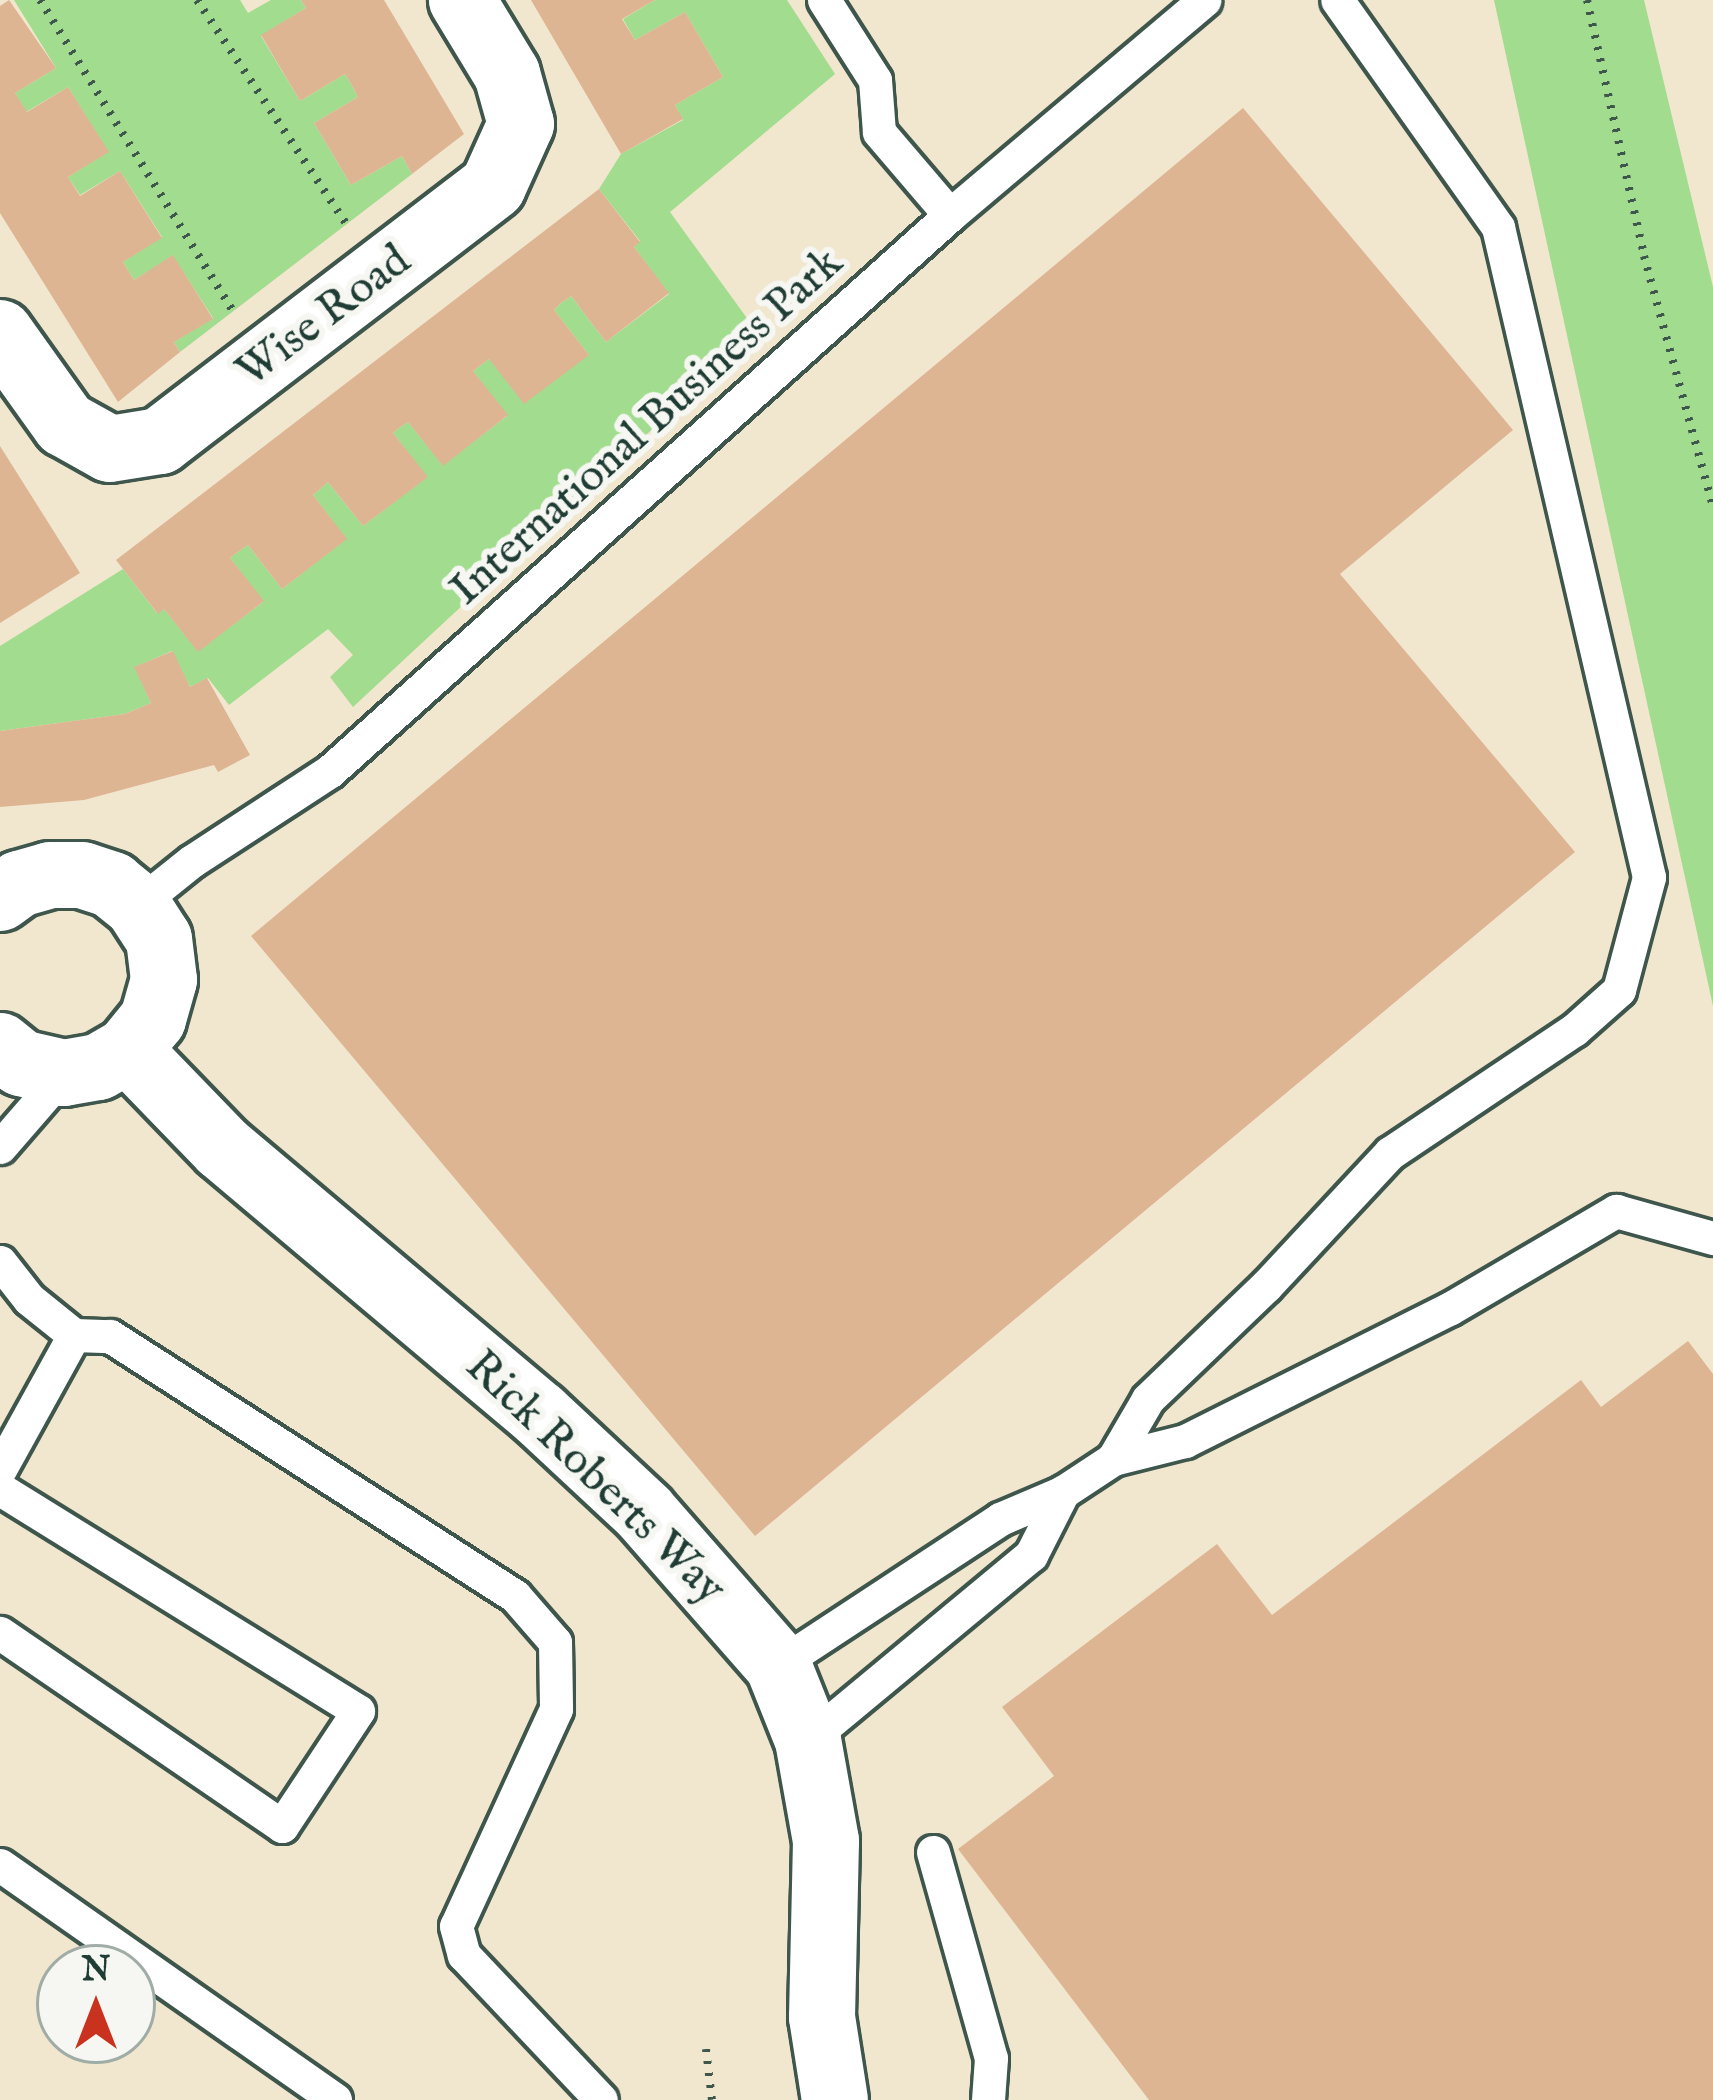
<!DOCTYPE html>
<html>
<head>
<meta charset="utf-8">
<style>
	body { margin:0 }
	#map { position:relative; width:1713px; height:2100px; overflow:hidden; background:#f1e6ce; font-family:"IM FELL English",serif }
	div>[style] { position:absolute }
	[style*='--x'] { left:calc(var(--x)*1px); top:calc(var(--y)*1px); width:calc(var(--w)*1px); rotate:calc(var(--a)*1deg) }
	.green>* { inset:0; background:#a2dc8e }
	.building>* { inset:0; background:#deb592 }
	.path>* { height:8px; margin-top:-4px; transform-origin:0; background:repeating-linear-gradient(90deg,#3e564b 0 3px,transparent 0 12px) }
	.roads { filter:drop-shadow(3px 0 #3e564b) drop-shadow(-3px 0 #3e564b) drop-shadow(0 3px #3e564b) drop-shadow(0 -3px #3e564b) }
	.lane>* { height:33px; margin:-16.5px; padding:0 16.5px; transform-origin:16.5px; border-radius:16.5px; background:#fff }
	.street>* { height:66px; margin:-33px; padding:0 33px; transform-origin:33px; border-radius:33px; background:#fff }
	.secondary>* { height:66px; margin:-33px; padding:0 33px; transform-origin:33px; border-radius:33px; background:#fff }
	span { translate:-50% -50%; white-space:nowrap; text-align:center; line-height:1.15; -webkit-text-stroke:12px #f6f6f2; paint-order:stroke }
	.street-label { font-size:45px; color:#1f3d34 }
	.north { position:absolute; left:36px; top:1944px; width:120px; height:120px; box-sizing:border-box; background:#f6f6f2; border:3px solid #a0aca6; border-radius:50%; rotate:0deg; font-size:33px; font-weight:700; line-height:48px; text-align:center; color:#1f3d34 }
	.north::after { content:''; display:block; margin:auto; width:42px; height:54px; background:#c8321e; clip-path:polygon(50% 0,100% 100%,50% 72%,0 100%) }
</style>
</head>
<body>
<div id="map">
	<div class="green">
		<div style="clip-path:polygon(14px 0,240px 0,248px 13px,271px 0,301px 0,306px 8px,261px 36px,300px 101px,345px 74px,350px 82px,358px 97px,314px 123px,351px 185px,402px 156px,412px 174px,180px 352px,174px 342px,213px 318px,173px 256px,134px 280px,127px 269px,123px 262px,162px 237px,120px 171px,80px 195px,68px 177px,108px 152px,68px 87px,26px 112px,15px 93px,56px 68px)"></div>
		<div style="clip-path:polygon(655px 0,787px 0,835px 74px,670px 212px,757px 332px,353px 707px,330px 677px,353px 655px,328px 629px,229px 705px,208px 678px,190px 687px,172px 651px,135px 667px,151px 703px,125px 714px,0 731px,0 646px,123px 569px,157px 613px,164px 609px,198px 651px,263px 602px,230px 558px,239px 551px,248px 545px,282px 589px,346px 539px,313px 495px,328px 482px,363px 526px,427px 477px,393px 433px,399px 428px,408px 422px,443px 465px,507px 416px,473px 371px,489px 359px,589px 355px,554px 310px,561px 303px,571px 296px,606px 342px,669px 294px,634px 247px,640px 241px,599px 189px,621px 154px,683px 120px,675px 105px,723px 77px,685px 12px,635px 40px,623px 19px)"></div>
		<div style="clip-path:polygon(1494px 0,1644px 0,1713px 287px,1713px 1006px)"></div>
	</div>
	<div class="building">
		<div style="clip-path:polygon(9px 0,56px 68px,15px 93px,27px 112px,68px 87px,109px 152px,68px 177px,80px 196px,120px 171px,162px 238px,123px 262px,127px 269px,134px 280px,173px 255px,213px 319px,174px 342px,180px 352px,118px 402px,0 213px,0 6px)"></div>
		<div style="clip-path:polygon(301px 0,384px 0,464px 134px,412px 174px,402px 156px,351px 185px,314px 123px,358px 97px,350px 82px,345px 74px,300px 101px,261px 35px,306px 8px)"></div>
		<div style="clip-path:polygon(531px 0,655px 0,622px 19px,635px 40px,685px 12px,723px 77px,675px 105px,683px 119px,621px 154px)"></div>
		<div style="clip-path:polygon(1243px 108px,1513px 430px,1340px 574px,1575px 852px,755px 1536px,251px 936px)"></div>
		<div style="clip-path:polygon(599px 189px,640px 242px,634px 247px,669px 293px,606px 342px,571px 296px,561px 303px,554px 310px,589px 355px,524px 404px,489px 359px,473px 371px,508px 415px,443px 466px,408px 422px,399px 428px,393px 433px,428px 477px,363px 526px,328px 482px,313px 495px,347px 539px,282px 589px,248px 545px,239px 551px,230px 558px,264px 601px,198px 652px,164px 609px,158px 614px,116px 560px)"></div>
		<div style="clip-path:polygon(0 446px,80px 573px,0 623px)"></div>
		<div style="clip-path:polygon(173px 651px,190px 687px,207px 678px,250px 755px,218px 772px,214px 765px,84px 800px,0 807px,0 731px,125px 714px,151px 703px,134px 667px)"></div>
		<div style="clip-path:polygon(1688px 1341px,1713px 1374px,1713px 2100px,1149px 2100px,958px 1849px,1054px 1776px,1002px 1707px,1217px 1544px,1272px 1615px,1581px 1380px,1601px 1407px)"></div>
	</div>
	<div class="path">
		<div style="--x:40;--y:0;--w:365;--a:58.2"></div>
		<div style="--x:197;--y:0;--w:268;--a:56.3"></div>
		<div style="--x:1587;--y:0;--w:262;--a:77.4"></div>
		<div style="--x:1644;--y:256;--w:259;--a:74.6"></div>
		<div style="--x:706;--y:2049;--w:51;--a:83.3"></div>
	</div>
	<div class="roads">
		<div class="lane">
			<div style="--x:824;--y:0;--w:95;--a:57.5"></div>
			<div style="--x:875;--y:80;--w:52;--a:85.6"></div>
			<div style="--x:879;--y:132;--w:109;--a:49.5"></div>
			<div style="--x:137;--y:905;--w:70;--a:-38.7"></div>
			<div style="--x:192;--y:861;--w:165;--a:-33.1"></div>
			<div style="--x:330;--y:771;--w:833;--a:-41.88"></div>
			<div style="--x:950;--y:215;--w:333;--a:-40.2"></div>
			<div style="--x:0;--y:1147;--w:98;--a:-49.1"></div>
			<div style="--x:0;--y:1262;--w:47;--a:51.9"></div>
			<div style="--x:29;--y:1299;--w:58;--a:38.7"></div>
			<div style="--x:74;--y:1335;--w:36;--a:2"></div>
			<div style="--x:110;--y:1336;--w:481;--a:32.7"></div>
			<div style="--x:515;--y:1596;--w:61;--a:49"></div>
			<div style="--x:555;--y:1642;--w:67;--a:89.1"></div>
			<div style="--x:556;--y:1709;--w:239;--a:114.7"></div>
			<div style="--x:456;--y:1926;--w:30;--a:75"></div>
			<div style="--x:464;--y:1955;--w:199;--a:46.6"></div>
			<div style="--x:1113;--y:1459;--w:74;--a:-14"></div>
			<div style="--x:1185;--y:1441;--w:295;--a:-26.6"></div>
			<div style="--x:1449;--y:1309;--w:194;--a:-30.4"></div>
			<div style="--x:1616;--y:1211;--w:101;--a:15.6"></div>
			<div style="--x:0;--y:1469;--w:153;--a:-61.1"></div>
			<div style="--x:0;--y:1489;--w:421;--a:31.8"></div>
			<div style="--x:358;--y:1711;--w:138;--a:123.5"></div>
			<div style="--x:282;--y:1826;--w:342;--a:-145.6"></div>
			<div style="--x:778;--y:1665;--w:266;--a:-33.3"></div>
			<div style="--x:1000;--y:1519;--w:69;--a:-23.2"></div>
			<div style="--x:1063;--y:1492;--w:60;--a:-33.4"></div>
			<div style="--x:1113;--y:1459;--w:69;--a:-59.7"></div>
			<div style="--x:1148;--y:1399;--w:163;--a:-43.8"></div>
			<div style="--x:1266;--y:1286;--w:182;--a:-47"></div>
			<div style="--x:1390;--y:1153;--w:221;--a:-33.8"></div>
			<div style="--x:1574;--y:1030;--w:60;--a:-41.6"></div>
			<div style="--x:1619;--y:990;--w:117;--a:-75.1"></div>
			<div style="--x:1649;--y:877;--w:667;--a:-103.08"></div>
			<div style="--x:1498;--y:227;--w:278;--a:-125.3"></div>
			<div style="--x:808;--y:1740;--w:290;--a:-39.7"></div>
			<div style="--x:1031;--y:1555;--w:71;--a:-63.1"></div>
			<div style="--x:933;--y:1852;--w:214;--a:74.3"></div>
			<div style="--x:991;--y:2058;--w:42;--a:94.1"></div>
			<div style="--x:0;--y:1865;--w:409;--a:35"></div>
		</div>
		<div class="street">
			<div style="--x:0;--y:333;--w:112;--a:54.5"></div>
			<div style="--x:65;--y:424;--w:51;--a:29.1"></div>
			<div style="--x:110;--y:449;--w:51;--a:-9.1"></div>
			<div style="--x:160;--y:441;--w:419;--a:-37.4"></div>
			<div style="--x:493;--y:186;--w:68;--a:-65.7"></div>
			<div style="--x:521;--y:124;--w:52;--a:-105.6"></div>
			<div style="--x:507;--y:74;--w:87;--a:-121.3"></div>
		</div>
		<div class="secondary">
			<div style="--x:0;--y:898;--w:24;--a:-36"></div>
			<div style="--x:19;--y:884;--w:32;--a:-16"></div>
			<div style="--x:50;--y:875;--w:32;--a:0"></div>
			<div style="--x:82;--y:875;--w:32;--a:18"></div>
			<div style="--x:112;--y:885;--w:32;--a:39"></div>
			<div style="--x:137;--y:905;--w:40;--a:57.1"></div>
			<div style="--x:159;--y:939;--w:41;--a:83"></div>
			<div style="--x:164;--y:980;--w:41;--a:105.8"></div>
			<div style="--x:153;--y:1019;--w:40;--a:129"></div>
			<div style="--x:128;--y:1050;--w:34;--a:150"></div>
			<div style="--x:98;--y:1067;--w:35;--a:170"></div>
			<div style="--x:64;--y:1073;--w:44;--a:-166.9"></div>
			<div style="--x:21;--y:1063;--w:27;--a:-141"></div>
			<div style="--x:128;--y:1050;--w:136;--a:45.9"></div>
			<div style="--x:223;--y:1148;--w:413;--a:40.1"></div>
			<div style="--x:539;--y:1414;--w:144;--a:43"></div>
			<div style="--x:644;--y:1512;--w:203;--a:48.8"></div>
			<div style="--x:778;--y:1665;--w:81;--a:68.2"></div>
			<div style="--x:808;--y:1740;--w:103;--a:79.9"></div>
			<div style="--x:826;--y:1841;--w:176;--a:91.3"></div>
			<div style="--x:822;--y:2017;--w:84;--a:81.1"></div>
		</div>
	</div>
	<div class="street-label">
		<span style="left:324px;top:317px;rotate:-37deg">Wise Road</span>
		<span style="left:647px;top:427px;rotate:-42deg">International Business Park</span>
		<span style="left:595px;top:1478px;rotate:44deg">Rick Roberts Way</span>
	</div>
	<div class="north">N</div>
</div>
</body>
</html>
